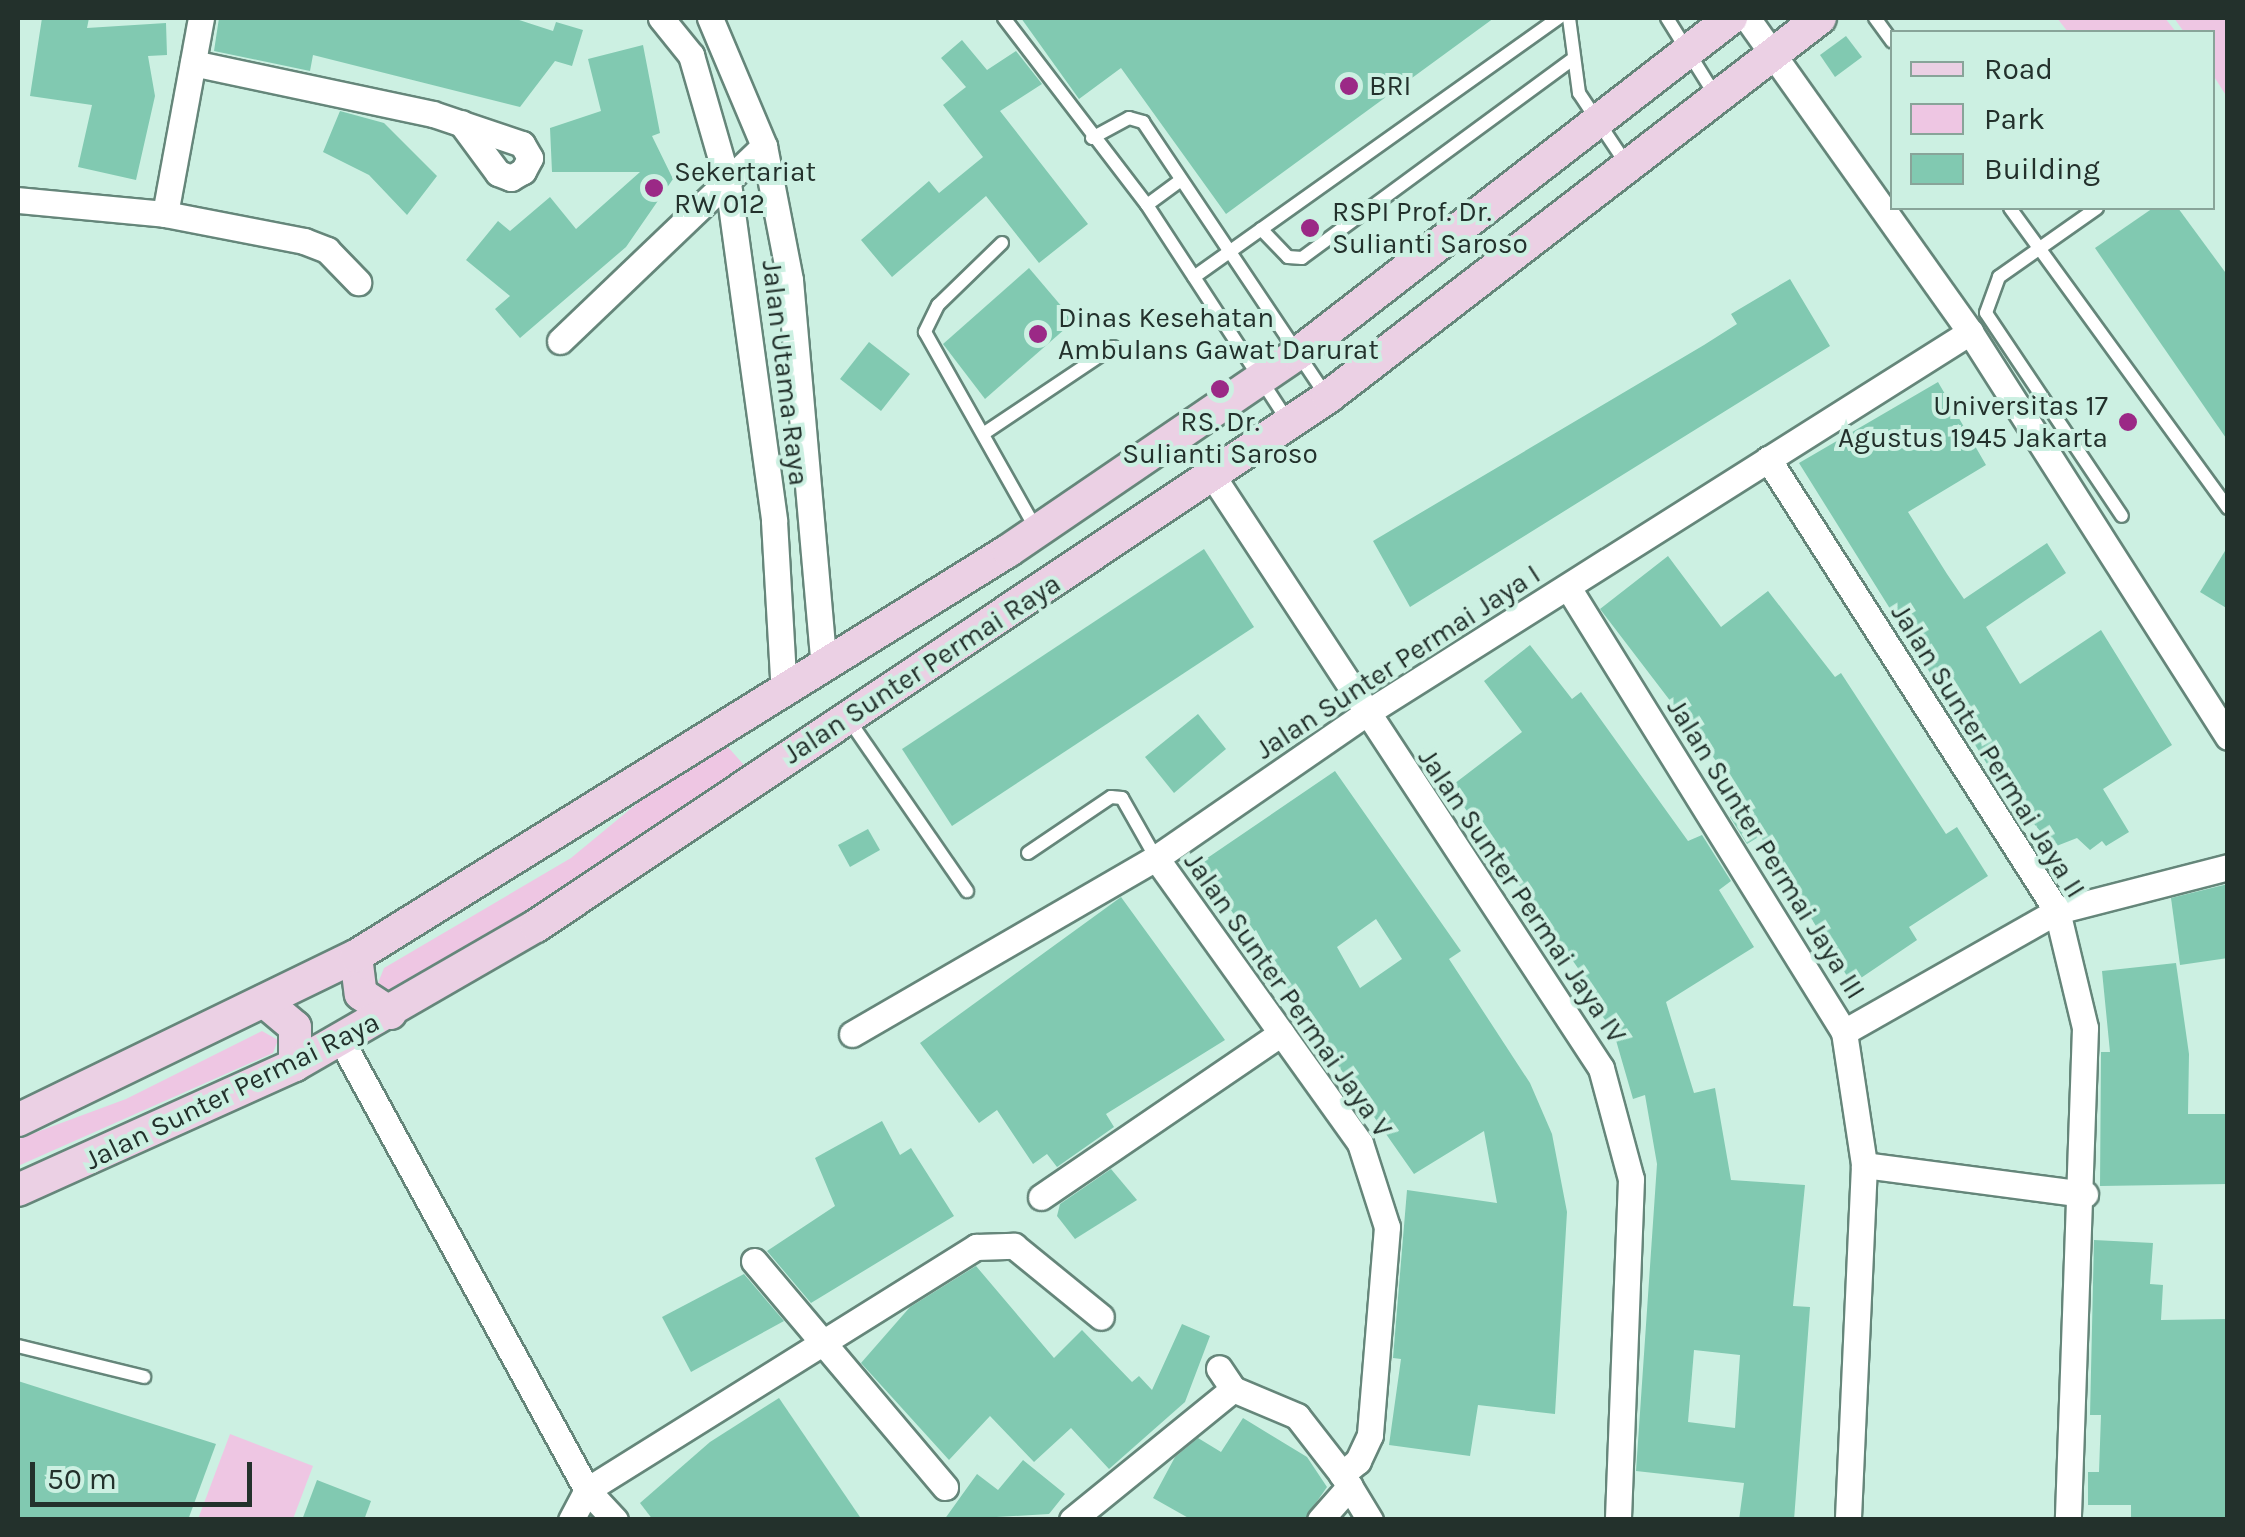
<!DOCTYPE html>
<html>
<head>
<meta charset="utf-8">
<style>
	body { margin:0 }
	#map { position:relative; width:2245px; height:1537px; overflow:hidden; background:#ccf0e2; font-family:Karla,sans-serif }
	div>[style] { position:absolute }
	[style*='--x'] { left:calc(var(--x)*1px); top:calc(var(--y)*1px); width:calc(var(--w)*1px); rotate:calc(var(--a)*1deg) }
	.green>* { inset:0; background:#eec6e3 }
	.building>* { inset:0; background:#81c9b1 }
	.roads { filter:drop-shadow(2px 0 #65867a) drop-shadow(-2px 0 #65867a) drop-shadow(0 2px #65867a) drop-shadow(0 -2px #65867a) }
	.lane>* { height:12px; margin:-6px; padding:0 6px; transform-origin:6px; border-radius:6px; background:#fff }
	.street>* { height:25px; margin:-12.5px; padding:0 12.5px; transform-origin:12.5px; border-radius:12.5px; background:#fff }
	.secondary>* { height:32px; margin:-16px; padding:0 16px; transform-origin:16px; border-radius:16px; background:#ebd0e4 }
	.dots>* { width:28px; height:28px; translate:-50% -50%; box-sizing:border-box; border:5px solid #ccf0e2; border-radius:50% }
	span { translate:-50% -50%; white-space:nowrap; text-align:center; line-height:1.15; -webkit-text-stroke:8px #ccf0e2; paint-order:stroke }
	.poi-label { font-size:28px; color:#23312c }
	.left { translate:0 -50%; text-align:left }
	.right { translate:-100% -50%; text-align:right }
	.street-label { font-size:28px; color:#23312c }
	.frame { position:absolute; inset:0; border:20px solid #23312c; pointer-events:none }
	.legend { position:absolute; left:1890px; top:30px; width:325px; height:180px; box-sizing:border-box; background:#ccf0e2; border:2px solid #88a499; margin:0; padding:12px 18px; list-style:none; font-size:30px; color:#23312c }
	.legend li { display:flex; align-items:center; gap:20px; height:50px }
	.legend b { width:50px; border:2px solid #88a499 }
	.scale { position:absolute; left:30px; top:1462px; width:222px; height:45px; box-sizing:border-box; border:5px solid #23312c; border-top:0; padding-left:12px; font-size:30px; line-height:35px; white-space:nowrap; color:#23312c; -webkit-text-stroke:8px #ccf0e2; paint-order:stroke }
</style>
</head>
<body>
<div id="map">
	<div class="green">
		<div style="clip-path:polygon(2057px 18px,2165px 18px,2176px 32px,2068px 32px)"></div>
		<div style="clip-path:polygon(2174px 18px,2227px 18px,2227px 97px,2213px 75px,2212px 32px,2184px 32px)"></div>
		<div style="clip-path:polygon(727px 746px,744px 765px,544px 902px,389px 990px,376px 988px,384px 968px,571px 858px,651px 792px)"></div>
		<div style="clip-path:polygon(262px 1031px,278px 1040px,273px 1053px,18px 1166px,18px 1139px,126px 1099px)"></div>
		<div style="clip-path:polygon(230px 1434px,313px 1466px,293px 1519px,198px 1519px)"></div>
	</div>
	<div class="building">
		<div style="clip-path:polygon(42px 18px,89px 18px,87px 28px,166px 23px,167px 55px,148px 56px,155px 96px,136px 180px,78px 167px,92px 105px,30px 96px)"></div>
		<div style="clip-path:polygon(219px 18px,513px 18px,553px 31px,556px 22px,583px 30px,572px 66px,555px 61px,520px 107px,313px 55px,310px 71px,214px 51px)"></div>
		<div style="clip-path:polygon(1021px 18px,1494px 18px,1226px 214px,1121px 68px,1079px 99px)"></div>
		<div style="clip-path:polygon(1846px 36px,1862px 57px,1835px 77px,1820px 55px)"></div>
		<div style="clip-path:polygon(962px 40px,987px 70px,1016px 51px,1042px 84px,1000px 111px,1088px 224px,1039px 263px,986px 196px,892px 277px,861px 240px,929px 181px,939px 193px,983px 157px,943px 105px,966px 87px,941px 58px)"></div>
		<div style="clip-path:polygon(643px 45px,660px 133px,652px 136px,673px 179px,626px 247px,520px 338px,495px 309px,510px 296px,466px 260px,498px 221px,510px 231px,550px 197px,576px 229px,640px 172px,552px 172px,550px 128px,601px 111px,588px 59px)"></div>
		<div style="clip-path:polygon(340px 111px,384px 123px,437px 176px,407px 215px,369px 175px,323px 152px)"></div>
		<div style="clip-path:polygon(2153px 208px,2178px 208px,2228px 276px,2228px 441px,2095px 248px)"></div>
		<div style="clip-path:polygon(1029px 268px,1074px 321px,985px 399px,943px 344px)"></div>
		<div style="clip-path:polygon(1790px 279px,1830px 346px,1410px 607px,1373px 541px,1704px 345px,1737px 324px,1731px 314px)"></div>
		<div style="clip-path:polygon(869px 342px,910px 374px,881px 411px,840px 379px)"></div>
		<div style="clip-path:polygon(1938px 382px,1986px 465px,1908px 512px,1947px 574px,1964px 599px,2047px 543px,2066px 573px,1986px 627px,2020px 684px,2101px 630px,2172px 745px,2103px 789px,2129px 832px,2106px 846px,2102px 841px,2090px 850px,2077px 838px,2054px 847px,2034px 824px,2027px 828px,1799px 463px)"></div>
		<div style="clip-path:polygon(2228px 546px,2228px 609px,2200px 592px)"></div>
		<div style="clip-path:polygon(1204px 549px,1254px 627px,952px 826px,902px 749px)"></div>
		<div style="clip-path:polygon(1668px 556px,1721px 627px,1768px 591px,1835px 677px,1841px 673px,1946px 834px,1957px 827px,1988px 876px,1909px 927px,1917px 940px,1852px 984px,1760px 836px,1747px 844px,1730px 817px,1746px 807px,1720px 766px,1600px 609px)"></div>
		<div style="clip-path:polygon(evenodd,1530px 645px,1572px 699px,1581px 692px,1688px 841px,1702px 835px,1731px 881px,1719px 890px,1754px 947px,1666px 1002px,1694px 1093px,1715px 1088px,1731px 1180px,1805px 1185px,1793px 1306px,1810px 1307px,1794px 1520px,1739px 1520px,1744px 1483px,1636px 1471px,1657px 1164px,1645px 1095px,1633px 1099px,1613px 1030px,1572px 977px,1580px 971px,1450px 787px,1522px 732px,1484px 681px,1530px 645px,1694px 1350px,1740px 1355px,1735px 1428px,1688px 1422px,1694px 1350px)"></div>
		<div style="clip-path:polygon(1198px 714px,1226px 749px,1174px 793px,1145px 757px)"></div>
		<div style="clip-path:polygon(evenodd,1335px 771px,1461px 951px,1449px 959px,1530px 1083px,1552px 1134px,1567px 1212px,1555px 1414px,1478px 1405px,1470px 1456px,1389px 1445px,1401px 1359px,1393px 1358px,1407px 1190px,1497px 1203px,1484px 1131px,1414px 1174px,1302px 1014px,1256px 930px,1248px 936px,1200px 863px,1335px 771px,1376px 919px,1402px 959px,1360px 988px,1337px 947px,1376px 919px)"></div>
		<div style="clip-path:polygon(868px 829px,880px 850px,850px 867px,838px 845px)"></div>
		<div style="clip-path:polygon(2228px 884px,2228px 958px,2180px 965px,2171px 898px)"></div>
		<div style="clip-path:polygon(1121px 897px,1225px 1040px,1106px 1114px,1114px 1127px,1057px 1167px,1047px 1154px,1033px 1164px,997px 1110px,979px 1123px,920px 1043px)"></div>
		<div style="clip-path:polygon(2176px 963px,2189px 1054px,2188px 1114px,2228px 1114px,2228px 1184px,2100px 1186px,2101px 1052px,2110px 1052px,2102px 971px)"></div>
		<div style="clip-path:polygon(882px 1121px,900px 1155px,911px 1148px,954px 1216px,811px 1303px,767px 1251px,835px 1206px,815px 1158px)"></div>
		<div style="clip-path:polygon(1111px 1169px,1137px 1200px,1075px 1239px,1057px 1216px,1060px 1204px)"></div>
		<div style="clip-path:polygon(2094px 1240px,2153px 1243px,2150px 1284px,2163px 1285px,2161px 1320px,2228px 1319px,2228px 1519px,2131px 1520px,2131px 1505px,2088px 1505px,2088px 1472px,2099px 1472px,2101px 1415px,2090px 1415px)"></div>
		<div style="clip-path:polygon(976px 1266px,1054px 1358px,1082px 1330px,1132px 1382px,1139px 1376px,1152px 1390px,1182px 1324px,1210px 1336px,1185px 1402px,1109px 1469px,1071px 1428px,1034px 1462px,990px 1416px,949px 1460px,861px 1363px,910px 1307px)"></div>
		<div style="clip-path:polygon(744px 1274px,784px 1321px,691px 1372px,662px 1317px)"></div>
		<div style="clip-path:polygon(18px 1381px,216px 1444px,188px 1520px,18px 1520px)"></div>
		<div style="clip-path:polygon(779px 1398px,862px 1520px,653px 1520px,640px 1503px,710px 1442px)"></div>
		<div style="clip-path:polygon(1243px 1418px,1307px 1457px,1327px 1487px,1304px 1520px,1192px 1520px,1153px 1498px,1175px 1457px,1198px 1438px,1221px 1452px)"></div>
		<div style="clip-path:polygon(1023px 1460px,1065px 1494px,1049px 1514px,944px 1520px,977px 1474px,998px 1490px)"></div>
		<div style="clip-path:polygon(317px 1480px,371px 1501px,364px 1520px,302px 1520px)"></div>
	</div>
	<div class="roads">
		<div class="lane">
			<div style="--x:1004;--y:18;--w:235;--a:52.6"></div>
			<div style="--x:1147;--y:205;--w:260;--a:56.9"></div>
			<div style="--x:1569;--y:18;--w:76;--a:82.4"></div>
			<div style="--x:1579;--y:93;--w:87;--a:56.3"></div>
			<div style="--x:1667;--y:18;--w:94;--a:58"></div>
			<div style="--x:1875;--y:18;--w:29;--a:54"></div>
			<div style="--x:1092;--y:138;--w:42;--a:-28.4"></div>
			<div style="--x:1129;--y:118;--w:15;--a:16"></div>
			<div style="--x:1143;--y:122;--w:331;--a:56.2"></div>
			<div style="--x:1147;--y:205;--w:42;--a:-36.3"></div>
			<div style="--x:2010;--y:208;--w:371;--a:54"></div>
			<div style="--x:2097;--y:208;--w:120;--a:144.9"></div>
			<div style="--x:1999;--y:277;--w:38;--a:110"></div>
			<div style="--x:1986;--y:313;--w:244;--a:56.2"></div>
			<div style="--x:1261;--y:229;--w:39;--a:46"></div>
			<div style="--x:1288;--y:257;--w:14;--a:4"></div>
			<div style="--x:1302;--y:258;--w:335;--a:-36.3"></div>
			<div style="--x:1002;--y:243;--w:89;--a:135.9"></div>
			<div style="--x:938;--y:305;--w:30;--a:116"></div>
			<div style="--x:925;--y:332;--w:226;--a:60.6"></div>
			<div style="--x:1194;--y:277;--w:448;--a:-35.4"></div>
			<div style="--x:986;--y:432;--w:153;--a:-33.8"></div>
			<div style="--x:849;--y:720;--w:208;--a:55.4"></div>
			<div style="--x:1028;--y:853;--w:100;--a:-34"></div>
			<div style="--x:1111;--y:797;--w:11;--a:5"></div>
			<div style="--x:1122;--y:798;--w:69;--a:60.5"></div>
			<div style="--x:18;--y:1346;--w:130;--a:13.8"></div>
		</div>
		<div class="street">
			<div style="--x:661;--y:18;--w:48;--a:51"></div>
			<div style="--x:691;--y:55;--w:133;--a:73.9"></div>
			<div style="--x:728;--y:183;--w:341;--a:82.2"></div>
			<div style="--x:774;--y:521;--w:172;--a:86.7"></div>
			<div style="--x:710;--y:18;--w:139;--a:67.1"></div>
			<div style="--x:764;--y:146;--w:136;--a:79"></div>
			<div style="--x:790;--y:280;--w:388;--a:85"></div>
			<div style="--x:1747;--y:18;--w:385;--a:54.6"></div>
			<div style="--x:193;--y:63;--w:245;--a:12"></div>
			<div style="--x:433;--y:114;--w:94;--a:18.6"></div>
			<div style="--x:522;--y:144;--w:16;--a:60"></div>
			<div style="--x:530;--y:158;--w:15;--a:118"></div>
			<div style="--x:523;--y:171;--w:14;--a:150"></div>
			<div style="--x:511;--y:178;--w:14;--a:-159"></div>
			<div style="--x:498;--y:173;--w:62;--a:-126.5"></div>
			<div style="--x:18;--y:200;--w:148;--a:5.4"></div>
			<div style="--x:165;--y:214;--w:199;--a:-79.6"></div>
			<div style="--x:165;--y:214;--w:142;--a:11"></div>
			<div style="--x:304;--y:241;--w:25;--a:21"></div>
			<div style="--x:327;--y:250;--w:45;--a:45.9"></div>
			<div style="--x:560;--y:341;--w:282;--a:-43.7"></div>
			<div style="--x:1768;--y:459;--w:536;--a:57.41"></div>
			<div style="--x:2057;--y:911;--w:120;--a:76.5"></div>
			<div style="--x:2085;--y:1028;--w:492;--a:92"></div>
			<div style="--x:1212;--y:475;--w:709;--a:56.74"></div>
			<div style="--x:1601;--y:1068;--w:115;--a:74.9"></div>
			<div style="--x:1631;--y:1179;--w:341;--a:92.2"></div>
			<div style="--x:1569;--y:589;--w:521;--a:58.17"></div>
			<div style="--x:1844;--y:1032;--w:134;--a:81.4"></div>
			<div style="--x:1864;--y:1165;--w:355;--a:92.6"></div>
			<div style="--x:1156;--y:858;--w:350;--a:54.4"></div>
			<div style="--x:1360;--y:1143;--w:88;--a:72.2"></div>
			<div style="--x:1387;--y:1227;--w:209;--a:94.7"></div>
			<div style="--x:1370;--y:1435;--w:29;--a:115"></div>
			<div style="--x:1358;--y:1461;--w:21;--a:141"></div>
			<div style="--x:1342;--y:1474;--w:73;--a:-127.8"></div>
			<div style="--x:1297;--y:1416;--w:69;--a:-157.1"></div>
			<div style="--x:1844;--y:1032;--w:245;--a:-29.6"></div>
			<div style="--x:2057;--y:911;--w:177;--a:-14.4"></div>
			<div style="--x:852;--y:1034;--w:351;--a:-30.1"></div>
			<div style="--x:1156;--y:858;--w:254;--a:-34.6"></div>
			<div style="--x:1365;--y:714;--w:716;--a:-32.27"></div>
			<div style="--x:1970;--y:332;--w:480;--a:57.5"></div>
			<div style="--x:342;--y:1042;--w:511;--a:61.33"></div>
			<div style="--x:587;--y:1490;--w:41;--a:47"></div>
			<div style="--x:1864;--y:1165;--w:223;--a:7.5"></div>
			<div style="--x:1041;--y:1197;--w:291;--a:-34.3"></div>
			<div style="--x:754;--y:1261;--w:296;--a:49.8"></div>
			<div style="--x:1342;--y:1474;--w:54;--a:58.7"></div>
			<div style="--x:571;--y:1520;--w:34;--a:-62"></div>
			<div style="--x:587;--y:1490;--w:459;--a:-32"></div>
			<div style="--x:976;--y:1247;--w:38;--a:-2"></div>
			<div style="--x:1014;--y:1246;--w:112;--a:39.2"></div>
			<div style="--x:1072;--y:1520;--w:208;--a:-39.1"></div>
			<div style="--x:1233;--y:1389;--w:25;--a:-124"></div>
			<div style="--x:1320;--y:1520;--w:45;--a:-48.6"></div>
		</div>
		<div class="secondary">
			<div style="--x:356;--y:956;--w:38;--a:83"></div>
			<div style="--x:361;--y:994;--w:35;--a:33"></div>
			<div style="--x:264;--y:1001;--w:40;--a:40"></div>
			<div style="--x:295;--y:1027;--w:38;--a:90"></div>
			<div style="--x:18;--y:1120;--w:376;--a:-25.9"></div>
			<div style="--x:356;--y:956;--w:768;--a:-31.85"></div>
			<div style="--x:1008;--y:551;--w:350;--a:-34.3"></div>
			<div style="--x:1297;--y:354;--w:549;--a:-37.75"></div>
			<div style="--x:18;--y:1190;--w:304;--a:-24.3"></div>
			<div style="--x:295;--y:1065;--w:278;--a:-30"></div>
			<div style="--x:536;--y:926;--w:952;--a:-33.74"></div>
			<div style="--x:1328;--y:397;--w:621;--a:-37.61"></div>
		</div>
	</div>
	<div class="dots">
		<div style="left:1349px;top:86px;background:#9b2986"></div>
		<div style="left:654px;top:188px;background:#9b2986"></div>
		<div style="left:1310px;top:228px;background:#9b2986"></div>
		<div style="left:1038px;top:334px;background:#9b2986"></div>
		<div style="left:1220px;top:389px;background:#9b2986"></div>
		<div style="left:2128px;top:422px;background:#9b2986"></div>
	</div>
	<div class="poi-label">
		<span class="left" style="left:1369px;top:86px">BRI</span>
		<span class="left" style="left:674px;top:188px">Sekertariat<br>RW 012</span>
		<span class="left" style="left:1332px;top:228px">RSPI Prof. Dr.<br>Sulianti Saroso</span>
		<span class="left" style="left:1058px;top:334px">Dinas Kesehatan<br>Ambulans Gawat Darurat</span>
		<span class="right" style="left:2108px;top:422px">Universitas 17<br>Agustus 1945 Jakarta</span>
		<span style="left:1220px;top:438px">RS. Dr.<br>Sulianti Saroso</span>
	</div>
	<div class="street-label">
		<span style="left:785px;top:373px;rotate:83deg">Jalan Utama Raya</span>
		<span style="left:1398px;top:662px;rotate:-33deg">Jalan Sunter Permai Jaya I</span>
		<span style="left:922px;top:669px;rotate:-33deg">Jalan Sunter Permai Raya</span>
		<span style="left:1988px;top:751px;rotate:58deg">Jalan Sunter Permai Jaya II</span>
		<span style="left:1766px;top:849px;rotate:58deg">Jalan Sunter Permai Jaya III</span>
		<span style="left:1522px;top:896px;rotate:56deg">Jalan Sunter Permai Jaya IV</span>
		<span style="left:1288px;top:995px;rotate:55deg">Jalan Sunter Permai Jaya V</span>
		<span style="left:232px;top:1091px;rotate:-26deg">Jalan Sunter Permai Raya</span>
	</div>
	<div class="frame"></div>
	<ul class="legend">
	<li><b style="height:12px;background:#ebd0e4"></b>Road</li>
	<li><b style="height:28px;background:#eec6e3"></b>Park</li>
	<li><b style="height:28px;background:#81c9b1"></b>Building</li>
	</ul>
	<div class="scale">50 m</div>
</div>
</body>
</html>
